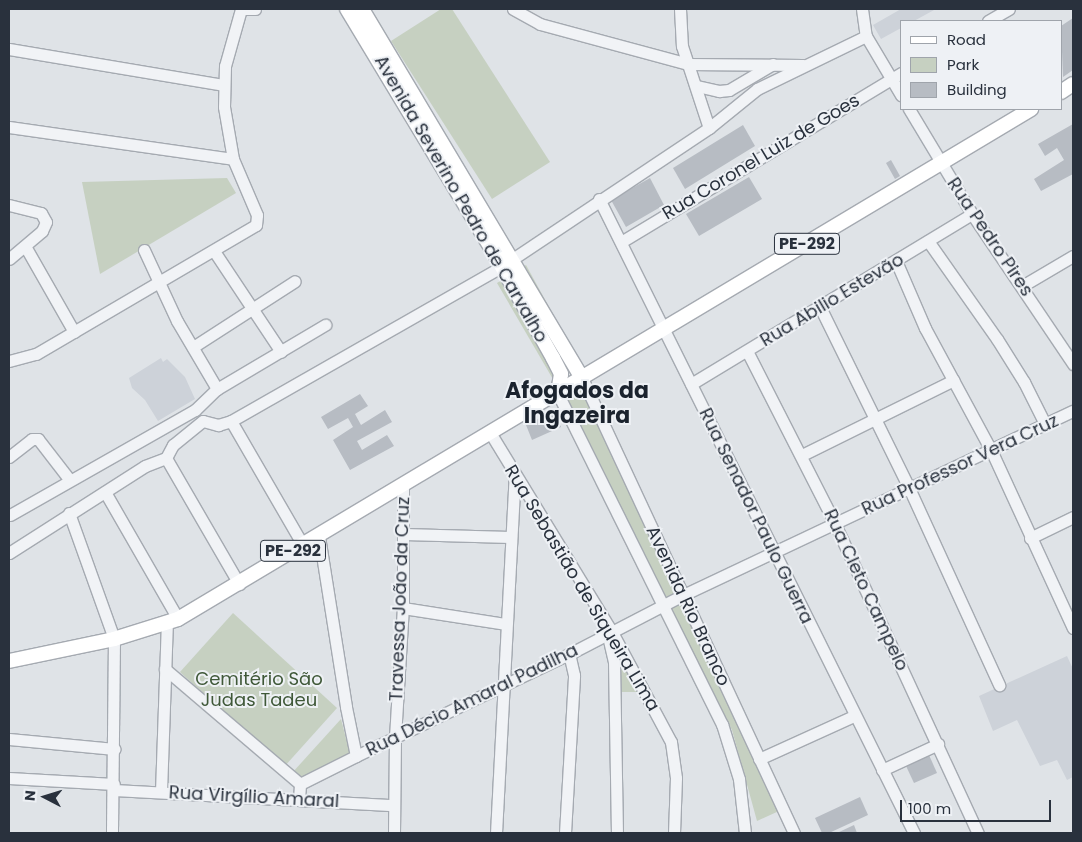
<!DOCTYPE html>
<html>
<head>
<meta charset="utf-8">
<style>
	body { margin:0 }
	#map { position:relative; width:1082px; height:842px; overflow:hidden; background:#dfe3e7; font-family:Poppins,sans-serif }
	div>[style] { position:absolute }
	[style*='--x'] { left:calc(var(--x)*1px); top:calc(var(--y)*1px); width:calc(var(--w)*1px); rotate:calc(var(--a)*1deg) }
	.built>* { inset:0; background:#cdd2d9 }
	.green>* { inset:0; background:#c6d0c1 }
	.building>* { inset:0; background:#b7bcc3 }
	.roads { filter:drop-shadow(1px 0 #a5aab1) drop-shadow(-1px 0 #a5aab1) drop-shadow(0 1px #a5aab1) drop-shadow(0 -1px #a5aab1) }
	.minor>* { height:11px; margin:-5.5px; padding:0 5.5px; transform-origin:5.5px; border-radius:5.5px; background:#f1f3f6 }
	.major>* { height:14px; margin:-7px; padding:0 7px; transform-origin:7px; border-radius:7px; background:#fff }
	span { translate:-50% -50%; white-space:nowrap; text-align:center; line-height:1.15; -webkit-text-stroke:4px #eef1f5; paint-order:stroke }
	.shield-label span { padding:1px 4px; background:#eef1f5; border:1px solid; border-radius:4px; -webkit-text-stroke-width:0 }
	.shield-label { font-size:16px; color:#29313d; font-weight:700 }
	.street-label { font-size:18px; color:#29313d }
	.park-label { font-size:18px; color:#3f5838 }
	.district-label { font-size:22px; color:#1b232e; font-weight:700 }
	.frame { position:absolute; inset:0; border:10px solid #29313d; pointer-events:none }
	.legend { position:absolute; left:900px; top:20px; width:162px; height:90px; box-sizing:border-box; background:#eef1f5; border:1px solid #9fa4ab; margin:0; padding:6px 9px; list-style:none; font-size:15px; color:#29313d }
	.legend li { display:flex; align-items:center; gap:10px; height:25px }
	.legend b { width:25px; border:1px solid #9fa4ab }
	.north { position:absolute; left:20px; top:772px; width:50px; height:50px; -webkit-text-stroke:4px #eef1f5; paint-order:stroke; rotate:275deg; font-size:14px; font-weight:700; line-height:20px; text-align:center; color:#29313d }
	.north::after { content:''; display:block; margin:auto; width:18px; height:22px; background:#29313d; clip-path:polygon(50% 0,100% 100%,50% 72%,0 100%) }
	.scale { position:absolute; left:900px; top:800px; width:151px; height:22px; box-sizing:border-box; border:2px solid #29313d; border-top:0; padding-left:6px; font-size:15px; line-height:18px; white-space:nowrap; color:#29313d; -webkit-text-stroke:4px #eef1f5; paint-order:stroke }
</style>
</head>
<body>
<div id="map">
	<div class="built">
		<div style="clip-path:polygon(901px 9px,934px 10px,914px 21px,901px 21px,901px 28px,881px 39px,873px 25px)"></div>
		<div style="clip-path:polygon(161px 358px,163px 362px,167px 359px,185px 377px,195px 399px,158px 421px,145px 400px,132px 388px,129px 378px)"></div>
		<div style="clip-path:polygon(1067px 656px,1073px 669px,1073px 777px,1067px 780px,1057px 760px,1040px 766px,1017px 720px,993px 731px,979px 696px)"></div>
	</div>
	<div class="green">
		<div style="clip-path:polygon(441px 9px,452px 9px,550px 162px,492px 199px,391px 41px)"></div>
		<div style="clip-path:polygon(227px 178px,236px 193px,100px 274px,82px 182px)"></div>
		<div style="clip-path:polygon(526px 265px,582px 367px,554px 381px,497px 283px)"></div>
		<div style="clip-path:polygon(580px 388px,779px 811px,757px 821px,732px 730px,565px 398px)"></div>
		<div style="clip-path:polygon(233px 613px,337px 708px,284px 767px,180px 672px)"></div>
		<div style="clip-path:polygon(619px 655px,640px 692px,620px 692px)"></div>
		<div style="clip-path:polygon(341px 719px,350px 754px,300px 780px,292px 773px)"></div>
	</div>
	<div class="building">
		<div style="clip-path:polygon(1073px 18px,1073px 70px,1063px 77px,1061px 26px)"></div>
		<div style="clip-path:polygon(1073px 124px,1073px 174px,1041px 191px,1034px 179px,1064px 160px,1057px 148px,1045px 156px,1038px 144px)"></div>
		<div style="clip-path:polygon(743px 125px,755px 146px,685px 189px,673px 168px)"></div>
		<div style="clip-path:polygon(891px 160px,900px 176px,895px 179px,886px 163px)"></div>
		<div style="clip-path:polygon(749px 177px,762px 199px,699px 236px,686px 214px)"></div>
		<div style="clip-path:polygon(650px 178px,664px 205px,626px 227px,611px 200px)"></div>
		<div style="clip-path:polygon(360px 394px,368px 406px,355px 414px,361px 425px,385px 410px,392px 422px,357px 441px,362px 450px,387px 435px,394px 446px,350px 470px,333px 440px,353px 427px,348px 418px,328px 429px,321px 417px)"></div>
		<div style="clip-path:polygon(554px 411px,561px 427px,532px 440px,526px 425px)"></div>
		<div style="clip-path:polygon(929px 755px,937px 773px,914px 783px,906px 766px)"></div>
		<div style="clip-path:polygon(860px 797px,868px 815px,829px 833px,822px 833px,815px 818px)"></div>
		<div style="clip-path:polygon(854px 825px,857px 833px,837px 833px)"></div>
	</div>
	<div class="roads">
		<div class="minor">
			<div style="--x:242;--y:9;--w:13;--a:0"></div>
			<div style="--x:513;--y:9;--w:31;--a:29"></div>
			<div style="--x:540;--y:24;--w:153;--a:15.1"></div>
			<div style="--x:688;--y:64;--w:115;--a:0.5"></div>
			<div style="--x:680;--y:9;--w:37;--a:87"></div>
			<div style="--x:682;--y:46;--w:86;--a:71.8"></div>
			<div style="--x:862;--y:9;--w:27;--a:82"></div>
			<div style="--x:866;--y:36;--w:69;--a:59.3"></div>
			<div style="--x:988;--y:21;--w:24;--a:-30"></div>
			<div style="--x:9;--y:49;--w:217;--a:9.5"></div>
			<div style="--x:697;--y:86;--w:23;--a:13"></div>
			<div style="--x:719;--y:91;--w:10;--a:-6"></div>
			<div style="--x:729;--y:90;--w:51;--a:-30.6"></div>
			<div style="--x:909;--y:109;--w:122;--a:59"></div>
			<div style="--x:972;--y:214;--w:181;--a:56"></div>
			<div style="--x:9;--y:127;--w:226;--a:8.1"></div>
			<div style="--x:599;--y:199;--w:708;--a:63.58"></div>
			<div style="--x:9;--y:205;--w:33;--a:14"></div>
			<div style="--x:41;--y:213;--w:10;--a:61"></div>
			<div style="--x:46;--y:222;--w:10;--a:114"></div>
			<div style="--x:42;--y:231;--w:43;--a:139.7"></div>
			<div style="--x:928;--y:241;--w:120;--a:54.9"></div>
			<div style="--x:997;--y:339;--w:51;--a:57.9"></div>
			<div style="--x:1024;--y:382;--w:47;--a:63.4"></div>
			<div style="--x:621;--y:242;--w:327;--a:-31.1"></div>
			<div style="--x:25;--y:246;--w:99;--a:60.3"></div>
			<div style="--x:144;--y:250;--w:78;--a:65.1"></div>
			<div style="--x:177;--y:321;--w:79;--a:59.5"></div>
			<div style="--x:214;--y:251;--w:121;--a:56.4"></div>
			<div style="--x:511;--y:260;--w:238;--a:-33.7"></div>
			<div style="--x:709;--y:128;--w:62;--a:-39.1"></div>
			<div style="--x:757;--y:89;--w:121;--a:-25.9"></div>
			<div style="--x:896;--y:261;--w:73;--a:66.6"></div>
			<div style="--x:925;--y:328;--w:139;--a:61.6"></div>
			<div style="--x:991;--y:450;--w:196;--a:65.3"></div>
			<div style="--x:1022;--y:286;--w:59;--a:-30.5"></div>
			<div style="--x:820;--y:307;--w:202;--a:63.8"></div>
			<div style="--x:909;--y:488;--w:217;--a:65.4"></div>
			<div style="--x:193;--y:347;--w:121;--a:-32.9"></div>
			<div style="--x:747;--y:351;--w:194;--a:63"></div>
			<div style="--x:835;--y:524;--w:340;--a:65.2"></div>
			<div style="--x:9;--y:361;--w:28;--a:-15"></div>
			<div style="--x:36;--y:354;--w:255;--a:-30.4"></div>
			<div style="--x:256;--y:225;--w:10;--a:-84"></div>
			<div style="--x:257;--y:215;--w:61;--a:-113.2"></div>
			<div style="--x:233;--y:159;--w:53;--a:-99.8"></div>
			<div style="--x:224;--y:107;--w:41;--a:-88.6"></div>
			<div style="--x:225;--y:66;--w:59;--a:-74.3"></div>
			<div style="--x:582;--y:378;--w:502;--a:65.02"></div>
			<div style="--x:691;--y:384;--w:328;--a:-31.2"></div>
			<div style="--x:558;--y:394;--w:369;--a:63.6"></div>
			<div style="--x:722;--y:724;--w:58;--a:72.8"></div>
			<div style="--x:739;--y:779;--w:54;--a:83.7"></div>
			<div style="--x:203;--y:421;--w:16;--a:15"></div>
			<div style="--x:218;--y:425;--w:14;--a:-17"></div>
			<div style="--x:231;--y:421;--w:313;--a:-29.7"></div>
			<div style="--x:231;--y:421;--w:143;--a:59.9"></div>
			<div style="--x:491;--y:434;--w:232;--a:58.6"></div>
			<div style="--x:612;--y:632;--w:125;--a:61.8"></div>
			<div style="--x:671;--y:742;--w:36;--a:82"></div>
			<div style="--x:676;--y:778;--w:55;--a:92.1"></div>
			<div style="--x:802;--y:455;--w:169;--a:-26.3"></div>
			<div style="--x:9;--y:457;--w:29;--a:-38"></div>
			<div style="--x:32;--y:439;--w:6;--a:0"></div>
			<div style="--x:38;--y:439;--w:51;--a:52.2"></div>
			<div style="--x:166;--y:458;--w:146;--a:59.9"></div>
			<div style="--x:105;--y:492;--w:146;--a:60.1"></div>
			<div style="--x:69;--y:513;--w:134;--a:70.3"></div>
			<div style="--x:114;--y:639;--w:194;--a:90.6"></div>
			<div style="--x:10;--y:515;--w:213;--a:-29.6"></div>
			<div style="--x:195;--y:410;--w:30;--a:-44"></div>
			<div style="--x:217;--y:389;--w:126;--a:-30.7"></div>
			<div style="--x:404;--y:534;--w:106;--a:1.6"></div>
			<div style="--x:319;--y:536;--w:173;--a:81"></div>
			<div style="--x:346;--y:707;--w:50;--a:78.5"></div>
			<div style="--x:1030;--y:538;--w:48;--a:-26"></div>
			<div style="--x:9;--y:553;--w:161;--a:-32.6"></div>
			<div style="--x:145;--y:466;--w:22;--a:-21"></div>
			<div style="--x:166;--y:458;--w:15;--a:-62"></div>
			<div style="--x:173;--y:445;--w:38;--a:-39"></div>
			<div style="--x:403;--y:608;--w:103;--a:8.9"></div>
			<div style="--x:608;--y:636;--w:27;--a:77"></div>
			<div style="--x:614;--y:662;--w:171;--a:89"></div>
			<div style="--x:165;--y:669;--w:177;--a:40.4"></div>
			<div style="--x:9;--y:739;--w:106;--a:5.4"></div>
			<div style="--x:759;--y:759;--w:104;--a:-24.4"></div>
			<div style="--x:882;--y:770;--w:62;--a:-24.9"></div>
			<div style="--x:9;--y:778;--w:105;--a:3.3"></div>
			<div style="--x:114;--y:790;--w:280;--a:3.1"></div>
			<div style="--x:161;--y:792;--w:168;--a:-88"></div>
			<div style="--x:299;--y:799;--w:15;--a:-86"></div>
			<div style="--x:300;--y:784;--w:63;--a:-26.6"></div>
			<div style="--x:356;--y:756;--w:236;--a:-25.6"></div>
			<div style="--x:569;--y:654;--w:128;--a:-27.4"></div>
			<div style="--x:683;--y:595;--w:431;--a:-25.3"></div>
			<div style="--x:394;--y:833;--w:96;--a:-89.4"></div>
			<div style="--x:395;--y:737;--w:129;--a:-86.5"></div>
			<div style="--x:403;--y:608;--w:123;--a:-90"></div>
			<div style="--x:496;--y:833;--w:358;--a:-87"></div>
			<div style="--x:565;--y:833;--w:158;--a:-86.7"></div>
			<div style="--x:574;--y:675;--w:22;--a:-103"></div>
		</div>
		<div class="major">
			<div style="--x:347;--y:9;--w:288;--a:58.9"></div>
			<div style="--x:496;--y:256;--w:117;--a:60.8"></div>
			<div style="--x:553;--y:358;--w:18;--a:63"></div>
			<div style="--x:561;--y:374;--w:20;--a:99"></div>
			<div style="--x:362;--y:9;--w:430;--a:59.2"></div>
			<div style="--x:1061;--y:92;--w:14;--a:-34"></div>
			<div style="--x:9;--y:661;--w:107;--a:-11.8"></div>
			<div style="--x:114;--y:639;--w:67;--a:-17.4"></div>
			<div style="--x:178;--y:619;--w:994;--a:-30.87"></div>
		</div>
	</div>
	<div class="shield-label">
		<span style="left:807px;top:244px">PE-292</span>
		<span style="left:293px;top:551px">PE-292</span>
	</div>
	<div class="street-label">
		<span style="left:761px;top:157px;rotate:-31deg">Rua Coronel Luiz de Goes</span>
		<span style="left:461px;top:199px;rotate:60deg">Avenida Severino Pedro de Carvalho</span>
		<span style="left:990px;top:237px;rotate:56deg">Rua Pedro Pires</span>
		<span style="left:832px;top:300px;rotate:-31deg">Rua Abilio Estevão</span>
		<span style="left:960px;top:465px;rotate:-25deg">Rua Professor Vera Cruz</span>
		<span style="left:756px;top:516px;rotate:64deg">Rua Senador Paulo Guerra</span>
		<span style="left:582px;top:588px;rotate:59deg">Rua Sebastião de Siqueira Lima</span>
		<span style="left:866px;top:590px;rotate:65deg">Rua Cleto Campelo</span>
		<span style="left:400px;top:599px;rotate:-88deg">Travessa João da Cruz</span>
		<span style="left:688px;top:606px;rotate:65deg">Avenida Rio Branco</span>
		<span style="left:472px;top:700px;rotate:-26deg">Rua Décio Amaral Padilha</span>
		<span style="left:254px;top:797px;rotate:3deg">Rua Virgílio Amaral</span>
	</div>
	<div class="park-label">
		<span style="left:259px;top:690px">Cemitério São<br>Judas Tadeu</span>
	</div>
	<div class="district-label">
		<span style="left:577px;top:403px">Afogados da<br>Ingazeira</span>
	</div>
	<div class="frame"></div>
	<ul class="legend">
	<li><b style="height:6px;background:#fff"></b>Road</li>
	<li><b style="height:14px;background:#c6d0c1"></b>Park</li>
	<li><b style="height:14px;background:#b7bcc3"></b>Building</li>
	</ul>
	<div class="north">N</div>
	<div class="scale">100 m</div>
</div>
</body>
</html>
